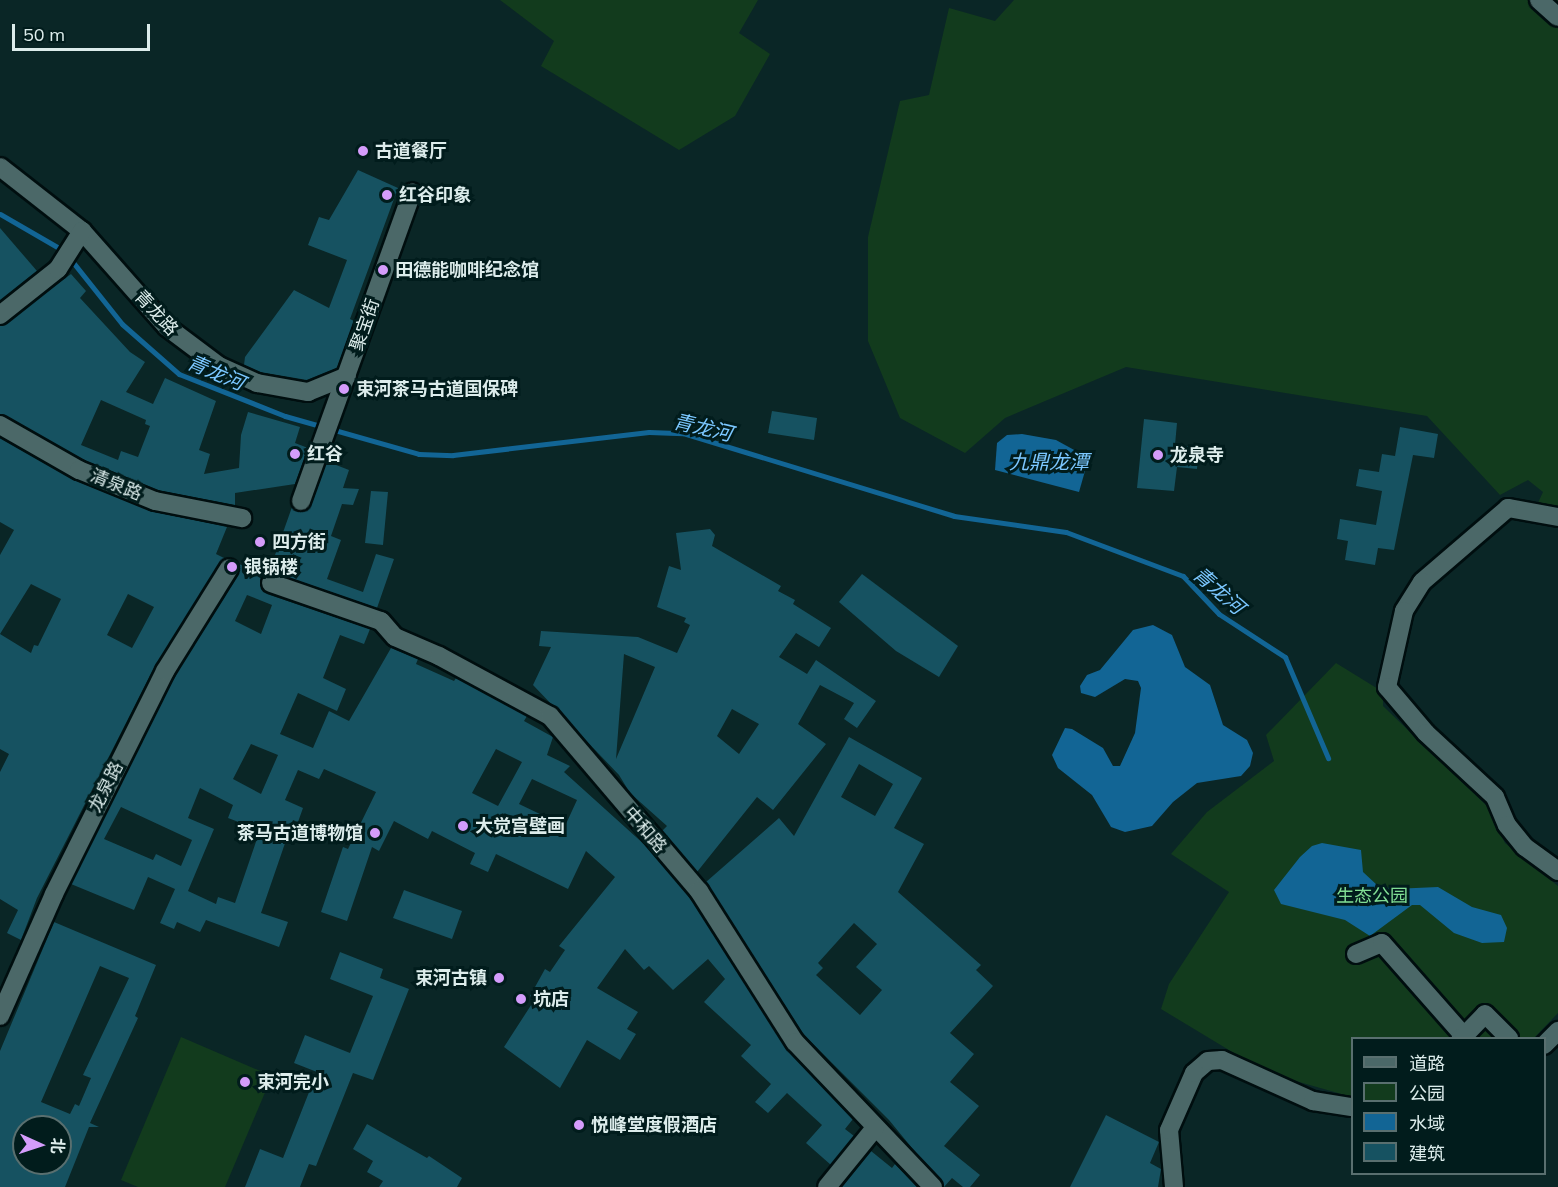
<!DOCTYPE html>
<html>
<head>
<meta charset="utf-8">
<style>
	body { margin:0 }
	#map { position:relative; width:1558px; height:1187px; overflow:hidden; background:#0a2626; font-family:Mulish,"Noto Sans SC",sans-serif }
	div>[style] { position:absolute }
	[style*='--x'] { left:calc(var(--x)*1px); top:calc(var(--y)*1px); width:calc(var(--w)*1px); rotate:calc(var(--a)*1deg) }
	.green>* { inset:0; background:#123b1d }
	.water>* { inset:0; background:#126595 }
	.stream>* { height:5px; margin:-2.5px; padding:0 2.5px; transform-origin:2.5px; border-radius:2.5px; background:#126595 }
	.building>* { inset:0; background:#165261 }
	.roads { filter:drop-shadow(2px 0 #000e0f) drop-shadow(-2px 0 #000e0f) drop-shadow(0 2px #000e0f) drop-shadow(0 -2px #000e0f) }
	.minor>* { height:18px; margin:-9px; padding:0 9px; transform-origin:9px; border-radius:9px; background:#4b6868 }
	.dots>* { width:16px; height:16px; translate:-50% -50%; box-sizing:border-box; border:3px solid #011c1c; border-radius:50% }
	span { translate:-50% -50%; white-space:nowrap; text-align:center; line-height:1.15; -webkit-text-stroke:6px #011c1c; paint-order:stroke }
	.poi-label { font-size:18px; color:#dceceb; font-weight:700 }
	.left { translate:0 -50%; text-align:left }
	.right { translate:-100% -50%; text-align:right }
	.street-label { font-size:18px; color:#dceceb }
	.park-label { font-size:18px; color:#81de94 }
	.water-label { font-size:20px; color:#7bc7ff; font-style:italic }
	.legend { position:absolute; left:1351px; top:1037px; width:195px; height:138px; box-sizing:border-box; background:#011c1c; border:2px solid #596f6f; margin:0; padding:8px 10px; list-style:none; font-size:18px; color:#dceceb }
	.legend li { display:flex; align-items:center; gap:12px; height:30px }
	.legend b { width:30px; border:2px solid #596f6f }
	.north { position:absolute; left:12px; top:1115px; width:60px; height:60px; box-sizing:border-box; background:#011c1c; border:2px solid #596f6f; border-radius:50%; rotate:93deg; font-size:16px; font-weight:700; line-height:24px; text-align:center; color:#dceceb }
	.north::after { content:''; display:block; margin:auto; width:21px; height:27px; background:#d49cfb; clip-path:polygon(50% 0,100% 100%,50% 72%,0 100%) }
	.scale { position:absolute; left:12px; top:24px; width:138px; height:27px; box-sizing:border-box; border:3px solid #dceceb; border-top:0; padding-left:8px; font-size:18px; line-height:21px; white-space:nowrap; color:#dceceb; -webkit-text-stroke:4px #011c1c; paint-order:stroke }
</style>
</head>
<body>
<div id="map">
	<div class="green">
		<div style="clip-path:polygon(500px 0,758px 0,739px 33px,770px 54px,735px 116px,679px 150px,541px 66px,554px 41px)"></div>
		<div style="clip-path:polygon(1014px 0,1558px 0,1558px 507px,1537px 505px,1543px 492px,1528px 480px,1500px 495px,1427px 416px,1126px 367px,1005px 418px,965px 453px,900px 418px,868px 341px,868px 237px,900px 101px,929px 95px,949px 8px,995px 21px)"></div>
		<div style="clip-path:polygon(1336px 663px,1383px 692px,1383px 706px,1487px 806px,1505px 843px,1558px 886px,1558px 1013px,1534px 1038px,1352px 1038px,1352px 1097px,1267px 1073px,1161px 1009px,1169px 984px,1229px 892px,1171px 854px,1207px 812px,1274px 761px,1266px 735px)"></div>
		<div style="clip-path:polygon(181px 1037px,272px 1076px,225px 1187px,138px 1187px,121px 1180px)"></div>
	</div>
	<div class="water">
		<div style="clip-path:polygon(1022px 434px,1056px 440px,1076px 451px,1085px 471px,1079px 492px,995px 470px,997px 443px,1007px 435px)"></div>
		<div style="clip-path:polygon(1153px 625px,1172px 635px,1185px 667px,1210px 685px,1223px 725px,1247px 740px,1253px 753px,1250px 766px,1241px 776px,1197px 783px,1173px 802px,1152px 826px,1125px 832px,1111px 827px,1092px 795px,1058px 768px,1052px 755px,1065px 728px,1072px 729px,1103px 748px,1113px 766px,1120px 766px,1135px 733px,1141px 688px,1138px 681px,1125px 679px,1095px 697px,1081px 693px,1080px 686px,1087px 675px,1100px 670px,1133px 630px)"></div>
		<div style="clip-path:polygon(1322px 843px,1361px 850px,1363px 872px,1377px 885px,1393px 889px,1438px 887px,1472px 907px,1501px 915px,1507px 928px,1504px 942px,1482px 943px,1454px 933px,1420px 905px,1412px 905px,1370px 936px,1345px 920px,1281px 904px,1274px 890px,1300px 857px,1312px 846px)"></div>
	</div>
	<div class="stream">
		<div style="--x:0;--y:214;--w:74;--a:30"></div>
		<div style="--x:64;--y:251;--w:93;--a:51.5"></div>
		<div style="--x:122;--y:324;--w:76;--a:41.3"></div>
		<div style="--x:179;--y:374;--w:114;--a:21.6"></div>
		<div style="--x:285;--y:416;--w:139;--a:15.8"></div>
		<div style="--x:419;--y:454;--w:34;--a:2"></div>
		<div style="--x:453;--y:455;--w:197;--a:-6.7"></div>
		<div style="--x:649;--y:432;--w:34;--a:2"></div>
		<div style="--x:683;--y:433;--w:283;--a:17"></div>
		<div style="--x:954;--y:516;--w:113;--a:8.1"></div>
		<div style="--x:1066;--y:532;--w:125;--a:20.6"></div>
		<div style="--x:1183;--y:576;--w:52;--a:46.5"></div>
		<div style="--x:1219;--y:614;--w:79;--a:33.1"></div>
		<div style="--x:1285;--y:657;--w:110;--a:66.9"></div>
	</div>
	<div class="building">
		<div style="clip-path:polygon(358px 170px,398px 188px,350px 319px,354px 321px,337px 368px,307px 380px,260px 372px,244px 365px,245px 357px,294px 290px,329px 308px,347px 260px,308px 245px,319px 217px,329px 220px)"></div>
		<div style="clip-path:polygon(0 228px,37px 271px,0 301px)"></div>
		<div style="clip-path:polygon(evenodd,71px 274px,86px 291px,80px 298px,130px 352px,145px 362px,126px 392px,153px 404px,165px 378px,216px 401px,199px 450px,210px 454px,204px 474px,239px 468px,241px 435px,248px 412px,300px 427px,295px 443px,308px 448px,295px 484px,235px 493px,235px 505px,158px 490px,84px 460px,0 414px,0 326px,71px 274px,101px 400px,146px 420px,145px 424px,150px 426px,138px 457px,121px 451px,118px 460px,81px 445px,101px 400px)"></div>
		<div style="clip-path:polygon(772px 411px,817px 418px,814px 440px,768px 433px)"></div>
		<div style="clip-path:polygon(1144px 419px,1177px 423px,1175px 445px,1199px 447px,1197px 469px,1177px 467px,1174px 491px,1137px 488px)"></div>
		<div style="clip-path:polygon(1400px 427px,1438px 434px,1434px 458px,1413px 455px,1394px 550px,1378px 548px,1375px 565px,1345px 560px,1348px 541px,1337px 539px,1340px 519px,1376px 525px,1382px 491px,1356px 486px,1359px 469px,1379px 472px,1382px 454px,1395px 456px)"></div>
		<div style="clip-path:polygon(evenodd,0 438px,74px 480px,151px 511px,227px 527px,216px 554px,224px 558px,155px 666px,37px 898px,21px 940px,7px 933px,18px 910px,0 899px,0 772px,9px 754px,0 749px,0 634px,31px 653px,34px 645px,38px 646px,61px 599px,31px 584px,0 634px,0 555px,14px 530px,0 522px,0 438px,128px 594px,154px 607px,132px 648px,107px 635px,128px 594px)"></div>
		<div style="clip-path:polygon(329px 455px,333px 457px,331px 463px,349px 470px,343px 488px,359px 489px,353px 505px,342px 504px,331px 536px,341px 540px,327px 579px,363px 592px,376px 554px,394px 559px,377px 608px,269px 572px,292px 507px,298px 512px,309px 509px)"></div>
		<div style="clip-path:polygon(371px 491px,388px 492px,383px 545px,365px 543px)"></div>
		<div style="clip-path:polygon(evenodd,710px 529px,715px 535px,712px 546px,781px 586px,778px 591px,795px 600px,793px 604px,831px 628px,819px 647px,796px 633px,779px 657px,807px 674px,816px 660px,876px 701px,857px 728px,844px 719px,854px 703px,820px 685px,798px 724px,826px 744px,773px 810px,757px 797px,697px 872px,662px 831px,667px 826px,630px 793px,619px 775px,533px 685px,551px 647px,539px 646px,541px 631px,638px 637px,677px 653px,690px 625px,684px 622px,686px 618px,657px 607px,669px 566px,681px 570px,676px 533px,710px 529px,624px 654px,655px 667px,616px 759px,624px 654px,710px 529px,732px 709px,759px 724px,739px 754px,717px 736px,732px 709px)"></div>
		<div style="clip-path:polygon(evenodd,239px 564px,264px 574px,260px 585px,267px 594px,370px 629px,364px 644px,340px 635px,323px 678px,346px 689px,337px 711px,298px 693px,280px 734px,313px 748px,329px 711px,349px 721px,391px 648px,418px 659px,416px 664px,454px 681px,456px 678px,527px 716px,524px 721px,553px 737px,547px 755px,570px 766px,564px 772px,646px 846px,690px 898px,786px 1048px,853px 1119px,845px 1129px,854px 1136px,831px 1165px,806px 1143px,822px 1125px,787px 1093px,768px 1113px,755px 1102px,771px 1084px,741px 1056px,751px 1045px,704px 1002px,725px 979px,708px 959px,673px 990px,649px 966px,644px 970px,625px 949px,597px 988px,638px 1012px,627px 1029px,636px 1034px,620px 1060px,587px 1040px,560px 1088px,504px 1047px,535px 999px,530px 996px,545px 969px,550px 972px,565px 950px,559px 946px,615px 877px,586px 851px,568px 889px,496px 854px,488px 872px,470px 864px,475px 853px,432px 831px,428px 839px,394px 821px,379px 851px,372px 847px,347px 921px,321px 912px,343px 847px,348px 849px,376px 792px,324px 769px,319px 779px,298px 770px,285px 800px,303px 808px,298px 822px,293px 820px,261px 913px,288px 922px,279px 947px,206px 920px,200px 932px,177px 922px,174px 929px,160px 923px,175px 889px,148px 877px,134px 910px,71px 884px,175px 676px,239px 574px,239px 564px,247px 595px,272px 605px,261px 634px,235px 621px,247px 595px,239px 564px,251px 744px,278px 755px,261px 794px,233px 779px,251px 744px,239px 564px,496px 749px,522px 762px,498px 806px,472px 793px,496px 749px,239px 564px,532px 779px,577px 800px,565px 826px,519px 804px,532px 779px,239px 564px,200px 788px,233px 805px,228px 818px,260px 830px,235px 903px,218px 897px,216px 904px,188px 891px,214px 829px,188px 818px,200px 788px,239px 564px,121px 807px,192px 840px,181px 866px,156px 854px,153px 860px,104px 839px,121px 807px)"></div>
		<div style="clip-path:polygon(862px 574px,958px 646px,939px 677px,896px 651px,839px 602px)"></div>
		<div style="clip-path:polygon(evenodd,849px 737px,922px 778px,894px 828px,924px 844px,898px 892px,981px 965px,976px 970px,993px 986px,950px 1033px,974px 1054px,950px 1082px,979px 1106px,944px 1146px,980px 1175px,970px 1187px,963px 1187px,952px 1178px,944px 1187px,889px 1120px,804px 1035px,706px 882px,779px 818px,794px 836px,849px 737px,859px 764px,893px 784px,875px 816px,841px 797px,859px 764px,849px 737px,854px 923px,877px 944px,856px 967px,882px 990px,860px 1015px,816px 975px,823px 968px,818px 963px,854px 923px)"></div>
		<div style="clip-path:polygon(404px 890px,462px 911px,452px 939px,393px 918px)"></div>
		<div style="clip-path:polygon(evenodd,54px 922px,156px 965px,135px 1016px,138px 1018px,90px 1123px,99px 1127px,89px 1127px,65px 1187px,0 1187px,0 1051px,54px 922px,100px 966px,129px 978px,83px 1075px,91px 1078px,79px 1106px,75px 1104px,70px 1114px,41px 1102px,100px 966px,54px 922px,24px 1127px,60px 1127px,60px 1163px,24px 1163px,24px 1127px)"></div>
		<div style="clip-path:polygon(340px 952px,383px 969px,380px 978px,409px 989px,373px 1080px,353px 1073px,316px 1166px,309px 1164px,300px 1187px,245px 1187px,260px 1149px,283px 1158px,317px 1072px,294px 1063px,305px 1035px,350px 1053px,373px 996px,330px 979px)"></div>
		<div style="clip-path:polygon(1106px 1115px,1159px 1142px,1150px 1163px,1161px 1169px,1158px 1187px,1070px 1187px)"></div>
		<div style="clip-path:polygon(367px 1124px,427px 1158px,429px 1156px,462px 1178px,457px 1187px,379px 1187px,383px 1181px,367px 1172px,373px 1161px,353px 1149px)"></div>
		<div style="clip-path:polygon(871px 1151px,892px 1168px,895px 1164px,917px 1187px,842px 1187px)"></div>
	</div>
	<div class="roads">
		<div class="minor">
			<div style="--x:1539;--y:0;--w:25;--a:42"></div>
			<div style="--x:0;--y:167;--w:104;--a:38"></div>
			<div style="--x:82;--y:231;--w:128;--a:48.5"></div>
			<div style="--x:167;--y:327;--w:65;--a:36.9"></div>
			<div style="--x:219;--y:366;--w:42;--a:24.1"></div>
			<div style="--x:257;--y:383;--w:52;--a:10"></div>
			<div style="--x:308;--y:392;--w:42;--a:-22.3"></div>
			<div style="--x:0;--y:315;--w:74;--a:-38.4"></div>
			<div style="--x:58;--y:269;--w:45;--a:-57.7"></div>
			<div style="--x:0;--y:425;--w:91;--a:29.7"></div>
			<div style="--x:79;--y:470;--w:82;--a:22.2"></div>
			<div style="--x:155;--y:501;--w:89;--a:11.1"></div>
			<div style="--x:301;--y:501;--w:328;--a:-70.2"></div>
			<div style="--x:1558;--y:517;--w:51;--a:-169.8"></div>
			<div style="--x:1508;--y:508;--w:113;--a:139.3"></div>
			<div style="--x:1422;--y:582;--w:34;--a:122"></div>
			<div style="--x:1404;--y:611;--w:78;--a:102.6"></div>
			<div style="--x:1387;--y:687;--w:60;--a:49.7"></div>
			<div style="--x:1426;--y:733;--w:94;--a:42.8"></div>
			<div style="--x:1495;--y:797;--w:30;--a:67"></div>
			<div style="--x:1507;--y:825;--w:28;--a:51"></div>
			<div style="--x:1525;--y:847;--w:41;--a:36"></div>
			<div style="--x:271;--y:583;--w:116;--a:19.1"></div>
			<div style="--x:381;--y:621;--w:21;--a:49"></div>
			<div style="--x:395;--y:637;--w:48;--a:23.4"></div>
			<div style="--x:439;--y:656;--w:126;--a:28.4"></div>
			<div style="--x:550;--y:716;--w:230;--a:49.6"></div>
			<div style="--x:699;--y:891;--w:179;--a:57.6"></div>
			<div style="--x:795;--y:1042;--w:200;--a:46.4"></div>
			<div style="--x:1356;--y:954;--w:28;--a:-23"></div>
			<div style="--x:1382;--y:943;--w:124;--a:48.6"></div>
			<div style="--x:1464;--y:1036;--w:4;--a:146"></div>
			<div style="--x:0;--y:1016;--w:133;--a:-66.1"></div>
			<div style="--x:54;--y:894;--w:249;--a:-63.5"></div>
			<div style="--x:165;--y:671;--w:121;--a:-58.1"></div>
			<div style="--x:1464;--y:1036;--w:30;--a:-46"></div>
			<div style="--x:1485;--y:1014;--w:34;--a:45"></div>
			<div style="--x:1544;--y:1045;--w:20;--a:-45"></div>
			<div style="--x:827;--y:1187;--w:76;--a:-50.9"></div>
			<div style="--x:1174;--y:1187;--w:57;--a:-95"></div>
			<div style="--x:1169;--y:1130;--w:62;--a:-66.3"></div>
			<div style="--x:1194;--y:1073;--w:18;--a:-41"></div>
			<div style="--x:1208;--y:1061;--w:14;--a:-4"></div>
			<div style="--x:1222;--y:1060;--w:100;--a:24.3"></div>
			<div style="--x:1313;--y:1101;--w:39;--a:9"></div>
		</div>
	</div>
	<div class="dots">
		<div style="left:363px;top:151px;background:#d49cfb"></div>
		<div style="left:387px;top:195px;background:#d49cfb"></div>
		<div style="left:383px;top:270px;background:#d49cfb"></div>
		<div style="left:344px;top:389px;background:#d49cfb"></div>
		<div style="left:295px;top:454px;background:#d49cfb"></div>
		<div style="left:1158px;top:455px;background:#d49cfb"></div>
		<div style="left:260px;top:542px;background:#d49cfb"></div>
		<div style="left:232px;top:567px;background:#d49cfb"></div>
		<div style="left:463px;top:826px;background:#d49cfb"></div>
		<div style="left:375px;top:833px;background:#d49cfb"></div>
		<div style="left:499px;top:978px;background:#d49cfb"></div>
		<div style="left:521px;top:999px;background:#d49cfb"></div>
		<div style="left:245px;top:1082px;background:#d49cfb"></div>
		<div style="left:579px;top:1125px;background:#d49cfb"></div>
	</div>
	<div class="poi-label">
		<span class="left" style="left:375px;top:151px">古道餐厅</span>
		<span class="left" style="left:399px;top:195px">红谷印象</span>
		<span class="left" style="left:395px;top:270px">田德能咖啡纪念馆</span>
		<span class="left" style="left:356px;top:389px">束河茶马古道国保碑</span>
		<span class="left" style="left:307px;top:454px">红谷</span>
		<span class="left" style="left:1170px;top:455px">龙泉寺</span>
		<span class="left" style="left:272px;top:542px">四方街</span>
		<span class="left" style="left:244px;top:567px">银锅楼</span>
		<span class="left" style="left:475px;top:826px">大觉宫壁画</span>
		<span class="right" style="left:363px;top:833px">茶马古道博物馆</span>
		<span class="right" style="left:487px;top:978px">束河古镇</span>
		<span class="left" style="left:533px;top:999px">坑店</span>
		<span class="left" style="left:257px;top:1082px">束河完小</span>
		<span class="left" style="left:591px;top:1125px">悦峰堂度假酒店</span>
	</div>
	<div class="street-label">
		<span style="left:156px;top:313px;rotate:47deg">青龙路</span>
		<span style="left:365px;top:325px;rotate:-71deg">聚宝街</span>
		<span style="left:116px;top:485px;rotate:22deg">清泉路</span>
		<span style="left:106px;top:787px;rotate:-63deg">龙泉路</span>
		<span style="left:645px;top:830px;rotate:49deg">中和路</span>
	</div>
	<div class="park-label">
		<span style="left:1372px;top:896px">生态公园</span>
	</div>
	<div class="water-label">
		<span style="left:216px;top:372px;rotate:23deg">青龙河</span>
		<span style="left:703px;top:427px;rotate:13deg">青龙河</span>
		<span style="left:1049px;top:461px">九鼎龙潭</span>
		<span style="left:1219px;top:590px;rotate:41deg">青龙河</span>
	</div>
	<ul class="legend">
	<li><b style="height:8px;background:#4b6868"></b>道路</li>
	<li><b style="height:16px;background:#123b1d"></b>公园</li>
	<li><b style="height:16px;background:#126595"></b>水域</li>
	<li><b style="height:16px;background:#165261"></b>建筑</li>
	</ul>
	<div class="north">北</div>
	<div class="scale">50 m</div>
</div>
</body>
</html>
